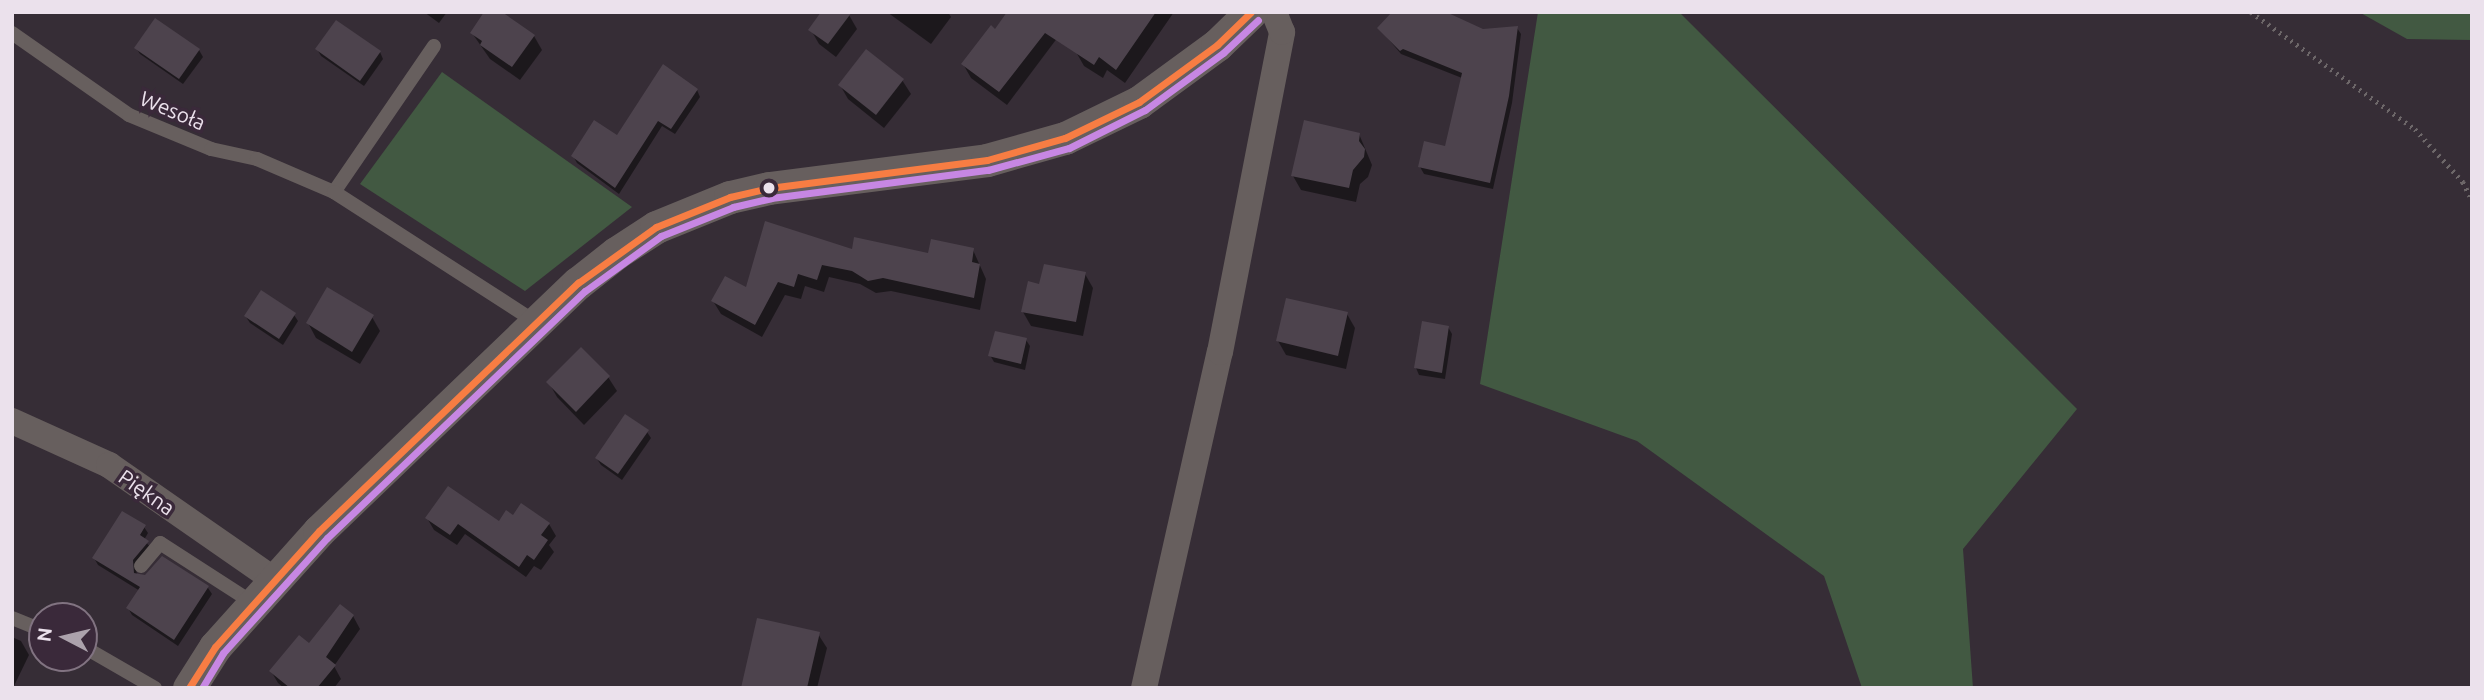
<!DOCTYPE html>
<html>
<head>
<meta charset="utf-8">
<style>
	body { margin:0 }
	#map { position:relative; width:2484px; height:700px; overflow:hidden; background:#362d36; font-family:Ubuntu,sans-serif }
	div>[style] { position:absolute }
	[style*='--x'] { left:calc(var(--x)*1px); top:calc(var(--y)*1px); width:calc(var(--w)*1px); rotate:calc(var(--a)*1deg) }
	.green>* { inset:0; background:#425942 }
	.shadow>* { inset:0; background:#0007 }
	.building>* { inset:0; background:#4d434d }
	.path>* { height:4.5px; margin-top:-2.25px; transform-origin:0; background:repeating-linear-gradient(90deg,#6d6769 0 2px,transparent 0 7px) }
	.service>* { height:14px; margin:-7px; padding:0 7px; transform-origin:7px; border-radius:7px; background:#675f5e }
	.minor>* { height:26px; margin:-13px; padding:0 13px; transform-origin:13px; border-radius:13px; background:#675f5e }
	.tertiary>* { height:33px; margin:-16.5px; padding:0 16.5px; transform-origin:16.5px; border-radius:16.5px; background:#675f5e }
	.bus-1>* { height:7px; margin:-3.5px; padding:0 3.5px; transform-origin:3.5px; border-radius:3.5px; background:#f77d43 }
	.bus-2>* { height:7px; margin:-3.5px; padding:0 3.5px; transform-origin:3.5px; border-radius:3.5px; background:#c787e3 }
	.dots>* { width:19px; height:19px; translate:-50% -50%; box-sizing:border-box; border:4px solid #3a293a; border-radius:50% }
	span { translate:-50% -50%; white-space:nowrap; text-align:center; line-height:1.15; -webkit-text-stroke:7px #3a293a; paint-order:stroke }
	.street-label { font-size:21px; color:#ebe1ec }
	.frame { position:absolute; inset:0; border:14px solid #ebe1ec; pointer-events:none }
	.north { position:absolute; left:28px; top:602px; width:70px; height:70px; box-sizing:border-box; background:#3a293a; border:2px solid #817381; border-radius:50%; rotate:277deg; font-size:19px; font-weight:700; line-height:28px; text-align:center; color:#ebe1ec }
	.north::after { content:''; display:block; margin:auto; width:24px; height:32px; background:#aca2ac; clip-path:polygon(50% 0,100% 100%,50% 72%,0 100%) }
</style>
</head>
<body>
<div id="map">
	<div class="green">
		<div style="clip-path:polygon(1538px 12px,1679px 12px,2077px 409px,1963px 549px,1973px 688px,1862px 688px,1824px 576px,1637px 441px,1480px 384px)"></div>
		<div style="clip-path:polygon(2359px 12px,2472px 12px,2472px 40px,2407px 39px)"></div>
		<div style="clip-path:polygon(442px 72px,632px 207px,525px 291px,360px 184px)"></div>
	</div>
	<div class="shadow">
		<div style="clip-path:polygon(424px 12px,447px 12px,439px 23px)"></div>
		<div style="clip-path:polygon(887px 12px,948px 12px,951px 17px,931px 44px)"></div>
		<div style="clip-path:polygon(1009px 12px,1058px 37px,1007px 105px,971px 78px,963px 64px,996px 32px)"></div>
		<div style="clip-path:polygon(1104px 12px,1174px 12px,1125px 83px,1107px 70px,1103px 78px,1084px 66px,1076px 52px)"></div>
		<div style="clip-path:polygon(849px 15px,857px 29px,836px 57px,819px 44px,811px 30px)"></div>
		<div style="clip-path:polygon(1379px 28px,1483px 31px,1517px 28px,1521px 34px,1512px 103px,1493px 189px,1424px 174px,1420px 167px,1447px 148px,1462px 78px,1401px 54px)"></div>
		<div style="clip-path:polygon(472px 33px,534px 36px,542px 50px,520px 80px,490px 59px)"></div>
		<div style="clip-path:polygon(136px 48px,199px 50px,203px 57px,183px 84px,140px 54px)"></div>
		<div style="clip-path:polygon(317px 49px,380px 52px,383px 59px,364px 86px,321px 56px)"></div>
		<div style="clip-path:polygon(902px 80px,911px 94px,884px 128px,848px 99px,840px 85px)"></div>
		<div style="clip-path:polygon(697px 90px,700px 97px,675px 134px,662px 126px,619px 194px,577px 163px,573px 156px,617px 138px)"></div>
		<div style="clip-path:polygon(1359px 134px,1372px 165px,1368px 177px,1360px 184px,1356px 202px,1301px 190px,1293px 176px)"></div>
		<div style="clip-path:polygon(973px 250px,986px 279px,980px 310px,891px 291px,876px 293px,860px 284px,829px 277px,824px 292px,805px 286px,801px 299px,785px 295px,762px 337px,721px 314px,713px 301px,853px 251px,929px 255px)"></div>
		<div style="clip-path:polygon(1085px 274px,1093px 288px,1083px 336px,1031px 326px,1023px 312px,1041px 286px)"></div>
		<div style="clip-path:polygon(1347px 314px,1355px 328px,1346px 369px,1286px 355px,1278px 341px)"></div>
		<div style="clip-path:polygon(294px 315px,298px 321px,283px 345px,250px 323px,246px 317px)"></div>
		<div style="clip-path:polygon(372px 317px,380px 331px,360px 364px,316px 338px,308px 323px)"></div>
		<div style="clip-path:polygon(1448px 327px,1452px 334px,1445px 379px,1419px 375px,1416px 368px)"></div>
		<div style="clip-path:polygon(1026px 340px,1030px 346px,1025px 370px,994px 362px,990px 355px)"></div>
		<div style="clip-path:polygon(608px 377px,617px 391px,584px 425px,557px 397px,549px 383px)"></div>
		<div style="clip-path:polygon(647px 432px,651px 438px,622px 480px,601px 465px,597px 459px)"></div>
		<div style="clip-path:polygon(427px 518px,499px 523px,513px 518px,549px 524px,556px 536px,549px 545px,554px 552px,541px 570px,534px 566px,526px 577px,465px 534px,457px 545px,434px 530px)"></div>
		<div style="clip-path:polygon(144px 527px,148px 533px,144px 540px,152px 549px,136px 568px,137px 575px,146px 577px,162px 558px,208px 588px,212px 594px,178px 646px,132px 615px,128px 608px,140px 591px,98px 565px,94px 558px)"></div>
		<div style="clip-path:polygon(353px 616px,360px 629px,334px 666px,341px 679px,334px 688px,284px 688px,278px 683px,271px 671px)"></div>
		<div style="clip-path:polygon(818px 634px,827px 648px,817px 688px,743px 688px)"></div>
		<div style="clip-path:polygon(12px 637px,21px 641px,29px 655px,13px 688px)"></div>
	</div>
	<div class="building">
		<div style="clip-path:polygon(484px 12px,502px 12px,535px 35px,512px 67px,480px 45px,482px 41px,470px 33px)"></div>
		<div style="clip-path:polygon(821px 12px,852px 12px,828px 44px,808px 30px)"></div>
		<div style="clip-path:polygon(1007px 12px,1156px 12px,1116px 70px,1099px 57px,1094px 65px,1045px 33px,999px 92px,961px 64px,991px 25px,995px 29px)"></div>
		<div style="clip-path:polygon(1392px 12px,1446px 12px,1483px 29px,1518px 26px,1509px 96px,1490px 183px,1418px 167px,1424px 141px,1445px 146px,1462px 73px,1403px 49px,1400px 51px,1377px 28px)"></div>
		<div style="clip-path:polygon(155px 18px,200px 49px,179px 79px,134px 48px)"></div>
		<div style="clip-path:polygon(336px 20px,381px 51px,360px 81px,315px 49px)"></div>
		<div style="clip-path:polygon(866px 49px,904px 79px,876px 115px,838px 85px)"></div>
		<div style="clip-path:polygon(663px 64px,698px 89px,671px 129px,658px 121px,615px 188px,571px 156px,594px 120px,617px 135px)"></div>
		<div style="clip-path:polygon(1304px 120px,1360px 133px,1359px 141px,1365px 149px,1364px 157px,1353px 170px,1349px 188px,1291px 176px)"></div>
		<div style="clip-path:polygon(765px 221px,852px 249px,854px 237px,928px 253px,931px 239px,974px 248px,972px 262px,980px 264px,974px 298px,883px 278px,868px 281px,852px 271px,822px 265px,817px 280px,798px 274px,794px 287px,778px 282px,755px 325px,711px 301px,725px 276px,746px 287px)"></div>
		<div style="clip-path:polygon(1044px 264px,1086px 272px,1076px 322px,1021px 312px,1028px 281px,1039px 284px)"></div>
		<div style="clip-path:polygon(327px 287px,374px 315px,352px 352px,306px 323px)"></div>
		<div style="clip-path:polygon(261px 290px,296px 313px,279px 339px,244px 316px)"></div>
		<div style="clip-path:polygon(1286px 298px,1348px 312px,1338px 356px,1276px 341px)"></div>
		<div style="clip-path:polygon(1422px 321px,1449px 326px,1442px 373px,1414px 368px)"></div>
		<div style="clip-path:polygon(995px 331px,1027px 338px,1021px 364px,988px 356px)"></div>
		<div style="clip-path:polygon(581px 347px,610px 376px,576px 412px,546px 382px)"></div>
		<div style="clip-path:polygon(625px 414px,649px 430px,618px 474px,595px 458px)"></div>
		<div style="clip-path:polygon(448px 486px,499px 521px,506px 510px,513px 515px,521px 503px,550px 523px,541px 535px,548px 540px,534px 560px,527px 555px,519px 567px,458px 524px,450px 535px,425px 518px)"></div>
		<div style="clip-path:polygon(122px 511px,146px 525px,140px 535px,149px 541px,133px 560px,134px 573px,145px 575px,162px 556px,209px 586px,174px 640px,126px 608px,140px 587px,92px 558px)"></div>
		<div style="clip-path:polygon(340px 604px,354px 615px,326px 657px,336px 665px,317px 688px,290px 688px,269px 671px,299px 635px,309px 643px)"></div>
		<div style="clip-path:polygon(757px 618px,820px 632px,807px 688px,741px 688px)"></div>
	</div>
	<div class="path">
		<div style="--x:2251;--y:12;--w:201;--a:35.5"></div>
		<div style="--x:2415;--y:129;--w:72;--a:47.8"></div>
		<div style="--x:2463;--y:182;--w:20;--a:63"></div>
	</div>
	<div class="service">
		<div style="--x:12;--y:33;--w:143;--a:35"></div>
		<div style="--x:129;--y:115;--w:89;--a:22.5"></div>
		<div style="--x:211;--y:149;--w:47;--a:12.3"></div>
		<div style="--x:257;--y:159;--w:84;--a:23.2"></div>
		<div style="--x:434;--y:46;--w:177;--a:124.4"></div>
		<div style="--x:334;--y:192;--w:240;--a:32.8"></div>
		<div style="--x:141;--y:566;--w:30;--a:-50"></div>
		<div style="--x:160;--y:543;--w:111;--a:32.8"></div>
		<div style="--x:12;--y:618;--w:32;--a:22"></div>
		<div style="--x:84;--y:647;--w:82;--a:30"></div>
	</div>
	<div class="minor">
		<div style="--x:12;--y:421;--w:107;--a:24.4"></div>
		<div style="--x:109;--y:465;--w:200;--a:34.8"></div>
		<div style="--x:1144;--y:688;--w:344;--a:-77.3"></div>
		<div style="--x:1220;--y:352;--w:326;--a:-79"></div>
		<div style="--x:1282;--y:32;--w:22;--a:-112"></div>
	</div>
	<div class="tertiary">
		<div style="--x:189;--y:688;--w:49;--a:-57.6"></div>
		<div style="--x:215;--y:647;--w:156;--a:-48.1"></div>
		<div style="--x:319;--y:531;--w:359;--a:-43.8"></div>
		<div style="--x:578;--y:283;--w:48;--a:-38.3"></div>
		<div style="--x:616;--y:253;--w:48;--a:-33"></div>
		<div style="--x:656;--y:227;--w:80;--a:-22.1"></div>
		<div style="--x:730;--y:197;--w:40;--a:-13"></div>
		<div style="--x:769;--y:188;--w:220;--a:-7.3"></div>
		<div style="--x:987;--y:160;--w:81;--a:-15.8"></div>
		<div style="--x:1065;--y:138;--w:82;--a:-25.9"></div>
		<div style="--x:1139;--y:102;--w:97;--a:-36.2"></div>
		<div style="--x:1217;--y:45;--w:47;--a:-44.1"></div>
	</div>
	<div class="bus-1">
		<div style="--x:189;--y:688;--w:49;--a:-57.6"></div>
		<div style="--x:215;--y:647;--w:156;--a:-48.1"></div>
		<div style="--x:319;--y:531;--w:359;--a:-43.8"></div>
		<div style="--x:578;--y:283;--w:96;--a:-35.7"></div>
		<div style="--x:656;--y:227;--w:80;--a:-22.1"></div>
		<div style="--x:730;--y:197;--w:40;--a:-13"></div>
		<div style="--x:769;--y:188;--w:220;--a:-7.3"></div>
		<div style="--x:987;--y:160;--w:81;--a:-15.8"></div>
		<div style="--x:1065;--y:138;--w:82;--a:-25.9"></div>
		<div style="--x:1139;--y:102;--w:97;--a:-36.2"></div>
		<div style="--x:1217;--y:45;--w:47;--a:-44.1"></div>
	</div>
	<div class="bus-2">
		<div style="--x:202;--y:688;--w:41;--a:-59"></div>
		<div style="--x:223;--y:653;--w:155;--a:-47.9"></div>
		<div style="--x:327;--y:538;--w:357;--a:-43.8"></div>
		<div style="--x:585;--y:291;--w:94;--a:-35.9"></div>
		<div style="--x:661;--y:236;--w:78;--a:-21.9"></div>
		<div style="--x:733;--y:207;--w:39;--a:-13"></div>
		<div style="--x:771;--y:198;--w:219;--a:-7.4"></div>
		<div style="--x:988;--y:170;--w:84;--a:-15.2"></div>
		<div style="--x:1069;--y:148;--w:85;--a:-26.6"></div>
		<div style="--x:1145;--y:110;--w:97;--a:-36.2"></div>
		<div style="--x:1223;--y:53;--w:48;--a:-43.3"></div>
	</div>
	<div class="dots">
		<div style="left:769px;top:188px;background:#ebe1ec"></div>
	</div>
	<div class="street-label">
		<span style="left:173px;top:110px;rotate:23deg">Wesoła</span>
		<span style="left:147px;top:492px;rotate:35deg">Piękna</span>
	</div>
	<div class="frame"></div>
	<div class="north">N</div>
</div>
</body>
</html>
